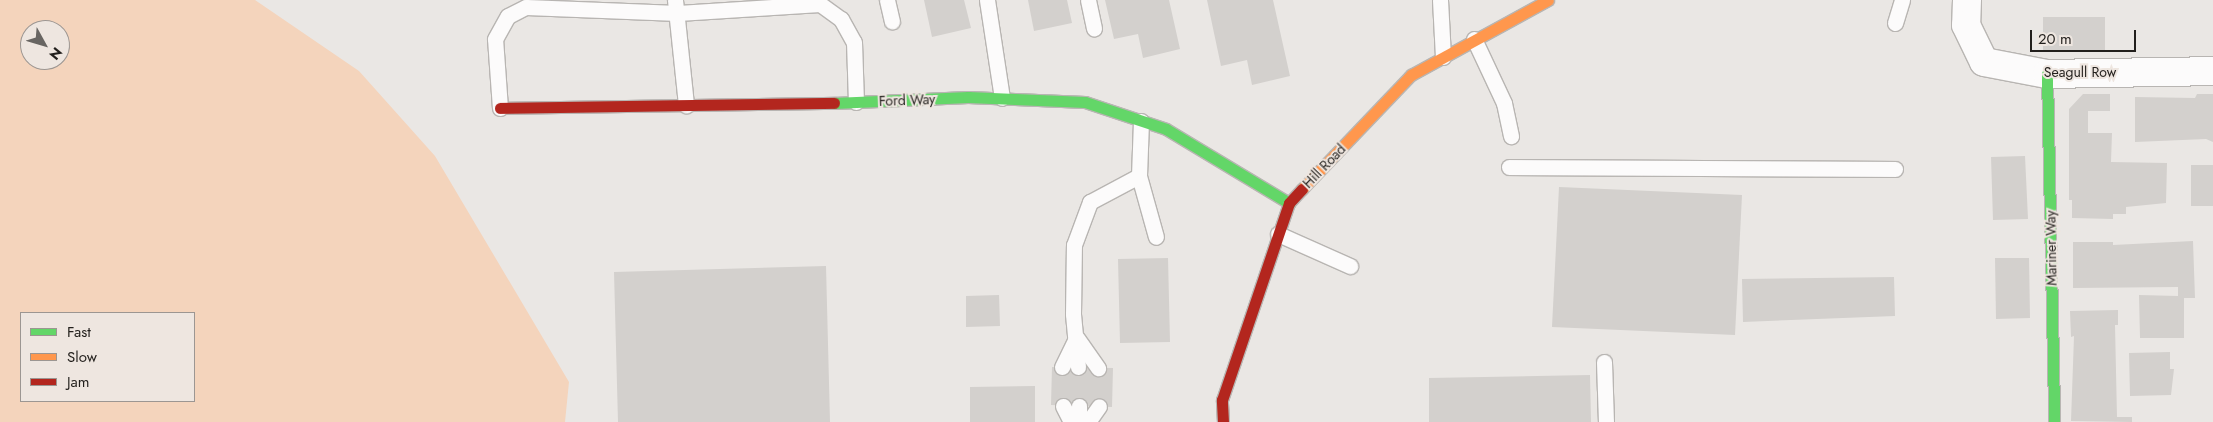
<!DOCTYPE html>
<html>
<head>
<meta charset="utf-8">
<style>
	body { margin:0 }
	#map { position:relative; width:2213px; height:422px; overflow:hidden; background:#eae7e4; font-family:Jost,sans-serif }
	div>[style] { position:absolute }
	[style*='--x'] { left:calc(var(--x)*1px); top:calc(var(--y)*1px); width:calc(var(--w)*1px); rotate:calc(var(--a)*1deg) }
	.green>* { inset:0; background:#f4d4bc }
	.building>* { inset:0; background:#d3d0cd }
	.roads { filter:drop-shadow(1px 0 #b8b5b2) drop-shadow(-1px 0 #b8b5b2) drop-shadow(0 1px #b8b5b2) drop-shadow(0 -1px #b8b5b2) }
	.lane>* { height:15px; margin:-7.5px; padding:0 7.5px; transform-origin:7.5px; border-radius:7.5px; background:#fcfbfb }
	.street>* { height:28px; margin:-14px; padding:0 14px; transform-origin:14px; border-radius:14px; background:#fcfbfb }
	.fast>* { height:11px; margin:-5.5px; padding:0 5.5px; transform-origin:5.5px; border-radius:5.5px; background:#63d668 }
	.slow>* { height:11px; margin:-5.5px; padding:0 5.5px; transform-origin:5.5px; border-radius:5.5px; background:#ff974d }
	.jam>* { height:11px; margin:-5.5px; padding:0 5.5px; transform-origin:5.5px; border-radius:5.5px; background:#b3261e }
	span { translate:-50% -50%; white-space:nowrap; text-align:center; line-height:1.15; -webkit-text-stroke:4px #eee6e0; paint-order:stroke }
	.street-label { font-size:14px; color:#221f1c }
	.legend { position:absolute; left:20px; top:312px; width:175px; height:90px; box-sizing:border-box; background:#eee6e0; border:1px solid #9c9692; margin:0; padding:6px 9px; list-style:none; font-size:15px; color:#221f1c }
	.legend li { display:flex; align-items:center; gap:10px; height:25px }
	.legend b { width:25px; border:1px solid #9c9692 }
	.north { position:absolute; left:20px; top:20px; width:50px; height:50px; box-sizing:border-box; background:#eee6e0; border:1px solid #9c9692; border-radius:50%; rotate:129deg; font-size:14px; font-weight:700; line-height:20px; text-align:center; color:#221f1c }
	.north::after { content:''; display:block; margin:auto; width:18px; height:22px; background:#686562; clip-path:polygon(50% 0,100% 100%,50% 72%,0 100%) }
	.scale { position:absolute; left:2030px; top:30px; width:106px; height:22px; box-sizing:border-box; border:2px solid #221f1c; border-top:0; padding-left:6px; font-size:15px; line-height:18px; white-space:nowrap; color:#221f1c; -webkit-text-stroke:4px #eee6e0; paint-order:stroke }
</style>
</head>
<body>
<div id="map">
	<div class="green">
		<div style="clip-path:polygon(evenodd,0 0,255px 0,359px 71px,435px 156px,569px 382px,565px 422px,0 422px,0 0,30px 30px,60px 30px,60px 60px,30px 60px,30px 30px,0 0,21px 313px,194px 313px,194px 401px,21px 401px,21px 313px)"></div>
	</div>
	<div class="building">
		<div style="clip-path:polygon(924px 0,964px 0,971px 28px,932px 37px)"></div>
		<div style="clip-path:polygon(1028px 0,1067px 0,1072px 23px,1034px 31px)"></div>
		<div style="clip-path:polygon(1105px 0,1169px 0,1180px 49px,1143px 58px,1138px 34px,1114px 39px)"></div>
		<div style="clip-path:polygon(1207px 0,1273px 0,1290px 76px,1252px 85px,1247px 60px,1221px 66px)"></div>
		<div style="clip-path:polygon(2043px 17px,2105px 17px,2105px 51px,2043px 52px)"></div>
		<div style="clip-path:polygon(2083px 94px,2110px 94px,2110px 111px,2088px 111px,2088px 133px,2112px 133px,2111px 162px,2167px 163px,2166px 203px,2126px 207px,2126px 214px,2113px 214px,2113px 219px,2072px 218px,2072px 200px,2069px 200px,2069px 109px)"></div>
		<div style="clip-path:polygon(2197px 94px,2213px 94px,2213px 142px,2206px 139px,2135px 142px,2135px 97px,2195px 98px)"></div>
		<div style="clip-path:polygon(2025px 156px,2028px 219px,1993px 220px,1991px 157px)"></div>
		<div style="clip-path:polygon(2191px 165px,2213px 165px,2213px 206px,2191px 206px)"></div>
		<div style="clip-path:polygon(1559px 187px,1742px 195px,1735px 335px,1552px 327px)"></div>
		<div style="clip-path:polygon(2193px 241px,2195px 298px,2184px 298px,2184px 338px,2140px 338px,2139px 295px,2178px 296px,2178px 287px,2073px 288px,2073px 242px,2113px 242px,2113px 245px)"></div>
		<div style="clip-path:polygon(1168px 258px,1170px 342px,1120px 343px,1118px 259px)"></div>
		<div style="clip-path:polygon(1995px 258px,2029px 258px,2030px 318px,1996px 319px)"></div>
		<div style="clip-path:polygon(826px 266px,830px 422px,618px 422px,614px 272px)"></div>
		<div style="clip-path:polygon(1894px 277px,1895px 316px,1743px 322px,1742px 279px)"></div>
		<div style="clip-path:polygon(999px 295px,1000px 326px,966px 327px,966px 296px)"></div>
		<div style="clip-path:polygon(2118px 310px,2118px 325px,2115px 325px,2117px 417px,2132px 417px,2132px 422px,2071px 421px,2074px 336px,2071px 337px,2070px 311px)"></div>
		<div style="clip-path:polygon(2170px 352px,2170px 369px,2174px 369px,2171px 395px,2130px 396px,2129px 353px)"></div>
		<div style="clip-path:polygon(1052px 367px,1113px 368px,1112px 407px,1051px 405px)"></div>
		<div style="clip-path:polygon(1590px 375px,1591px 422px,1429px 422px,1429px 378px)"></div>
		<div style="clip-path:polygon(1035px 386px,1035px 422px,970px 422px,970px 387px)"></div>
	</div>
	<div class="roads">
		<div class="lane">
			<div style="--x:675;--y:0;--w:106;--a:84"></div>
			<div style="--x:887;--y:0;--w:22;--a:77"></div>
			<div style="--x:987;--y:0;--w:99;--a:81.3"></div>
			<div style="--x:1088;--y:0;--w:29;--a:78"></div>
			<div style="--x:1440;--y:0;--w:57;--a:87"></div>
			<div style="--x:1895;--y:23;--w:24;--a:-73"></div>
			<div style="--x:1474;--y:39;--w:71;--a:64.9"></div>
			<div style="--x:1504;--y:103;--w:34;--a:78"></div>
			<div style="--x:500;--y:108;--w:69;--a:-94.1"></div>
			<div style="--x:495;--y:39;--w:26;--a:-61"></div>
			<div style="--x:508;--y:16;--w:20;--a:-27"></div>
			<div style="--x:526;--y:7;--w:152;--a:2.3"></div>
			<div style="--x:678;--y:13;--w:142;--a:-3.6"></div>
			<div style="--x:820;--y:4;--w:26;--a:36"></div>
			<div style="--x:841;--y:19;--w:26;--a:61"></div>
			<div style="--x:854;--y:42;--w:60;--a:88.1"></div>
			<div style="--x:1141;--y:121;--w:55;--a:92.1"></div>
			<div style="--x:1139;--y:176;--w:63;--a:74.4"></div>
			<div style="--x:1509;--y:167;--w:386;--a:0.3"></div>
			<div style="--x:1278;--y:234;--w:79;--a:24"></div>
			<div style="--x:1077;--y:338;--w:37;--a:55"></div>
			<div style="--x:1604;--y:362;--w:60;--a:88.1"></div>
			<div style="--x:1062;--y:367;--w:32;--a:-64"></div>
			<div style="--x:1078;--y:367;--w:53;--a:-95.4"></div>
			<div style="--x:1073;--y:314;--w:69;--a:-89.2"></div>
			<div style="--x:1074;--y:245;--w:46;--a:-69.6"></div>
			<div style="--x:1090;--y:202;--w:55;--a:-28"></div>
			<div style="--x:1063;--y:406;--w:18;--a:63"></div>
			<div style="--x:1079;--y:422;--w:16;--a:-90"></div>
			<div style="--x:1088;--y:422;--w:19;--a:-55"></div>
		</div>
		<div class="street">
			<div style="--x:1967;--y:0;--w:25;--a:92"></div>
			<div style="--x:1966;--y:25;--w:41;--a:64.1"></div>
			<div style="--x:1984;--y:62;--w:64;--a:10.8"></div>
			<div style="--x:2047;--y:74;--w:166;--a:-1"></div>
		</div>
		<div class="fast">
			<div style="--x:2047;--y:74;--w:348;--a:88.8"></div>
			<div style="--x:834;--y:103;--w:134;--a:-2.6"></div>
			<div style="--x:968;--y:97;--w:117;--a:2.4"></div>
			<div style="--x:1085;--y:102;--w:85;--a:18.4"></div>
			<div style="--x:1166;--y:129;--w:144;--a:31"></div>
		</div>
		<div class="slow">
			<div style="--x:1302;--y:189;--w:158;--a:-46.3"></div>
			<div style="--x:1411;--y:75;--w:156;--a:-28.7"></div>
		</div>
		<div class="jam">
			<div style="--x:500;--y:108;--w:334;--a:-0.9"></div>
			<div style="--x:1223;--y:422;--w:22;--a:-93"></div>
			<div style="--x:1222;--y:400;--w:208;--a:-71.2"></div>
			<div style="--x:1289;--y:203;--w:19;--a:-47"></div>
		</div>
	</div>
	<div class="street-label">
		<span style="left:2080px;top:72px">Seagull Row</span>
		<span style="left:907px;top:100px;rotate:-2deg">Ford Way</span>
		<span style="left:1324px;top:166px;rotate:-46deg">Hill Road</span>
		<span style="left:2051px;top:248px;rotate:-91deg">Mariner Way</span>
	</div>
	<ul class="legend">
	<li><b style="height:6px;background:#63d668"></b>Fast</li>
	<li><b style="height:6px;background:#ff974d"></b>Slow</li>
	<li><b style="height:6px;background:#b3261e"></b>Jam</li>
	</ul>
	<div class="north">N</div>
	<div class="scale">20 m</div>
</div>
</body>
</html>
